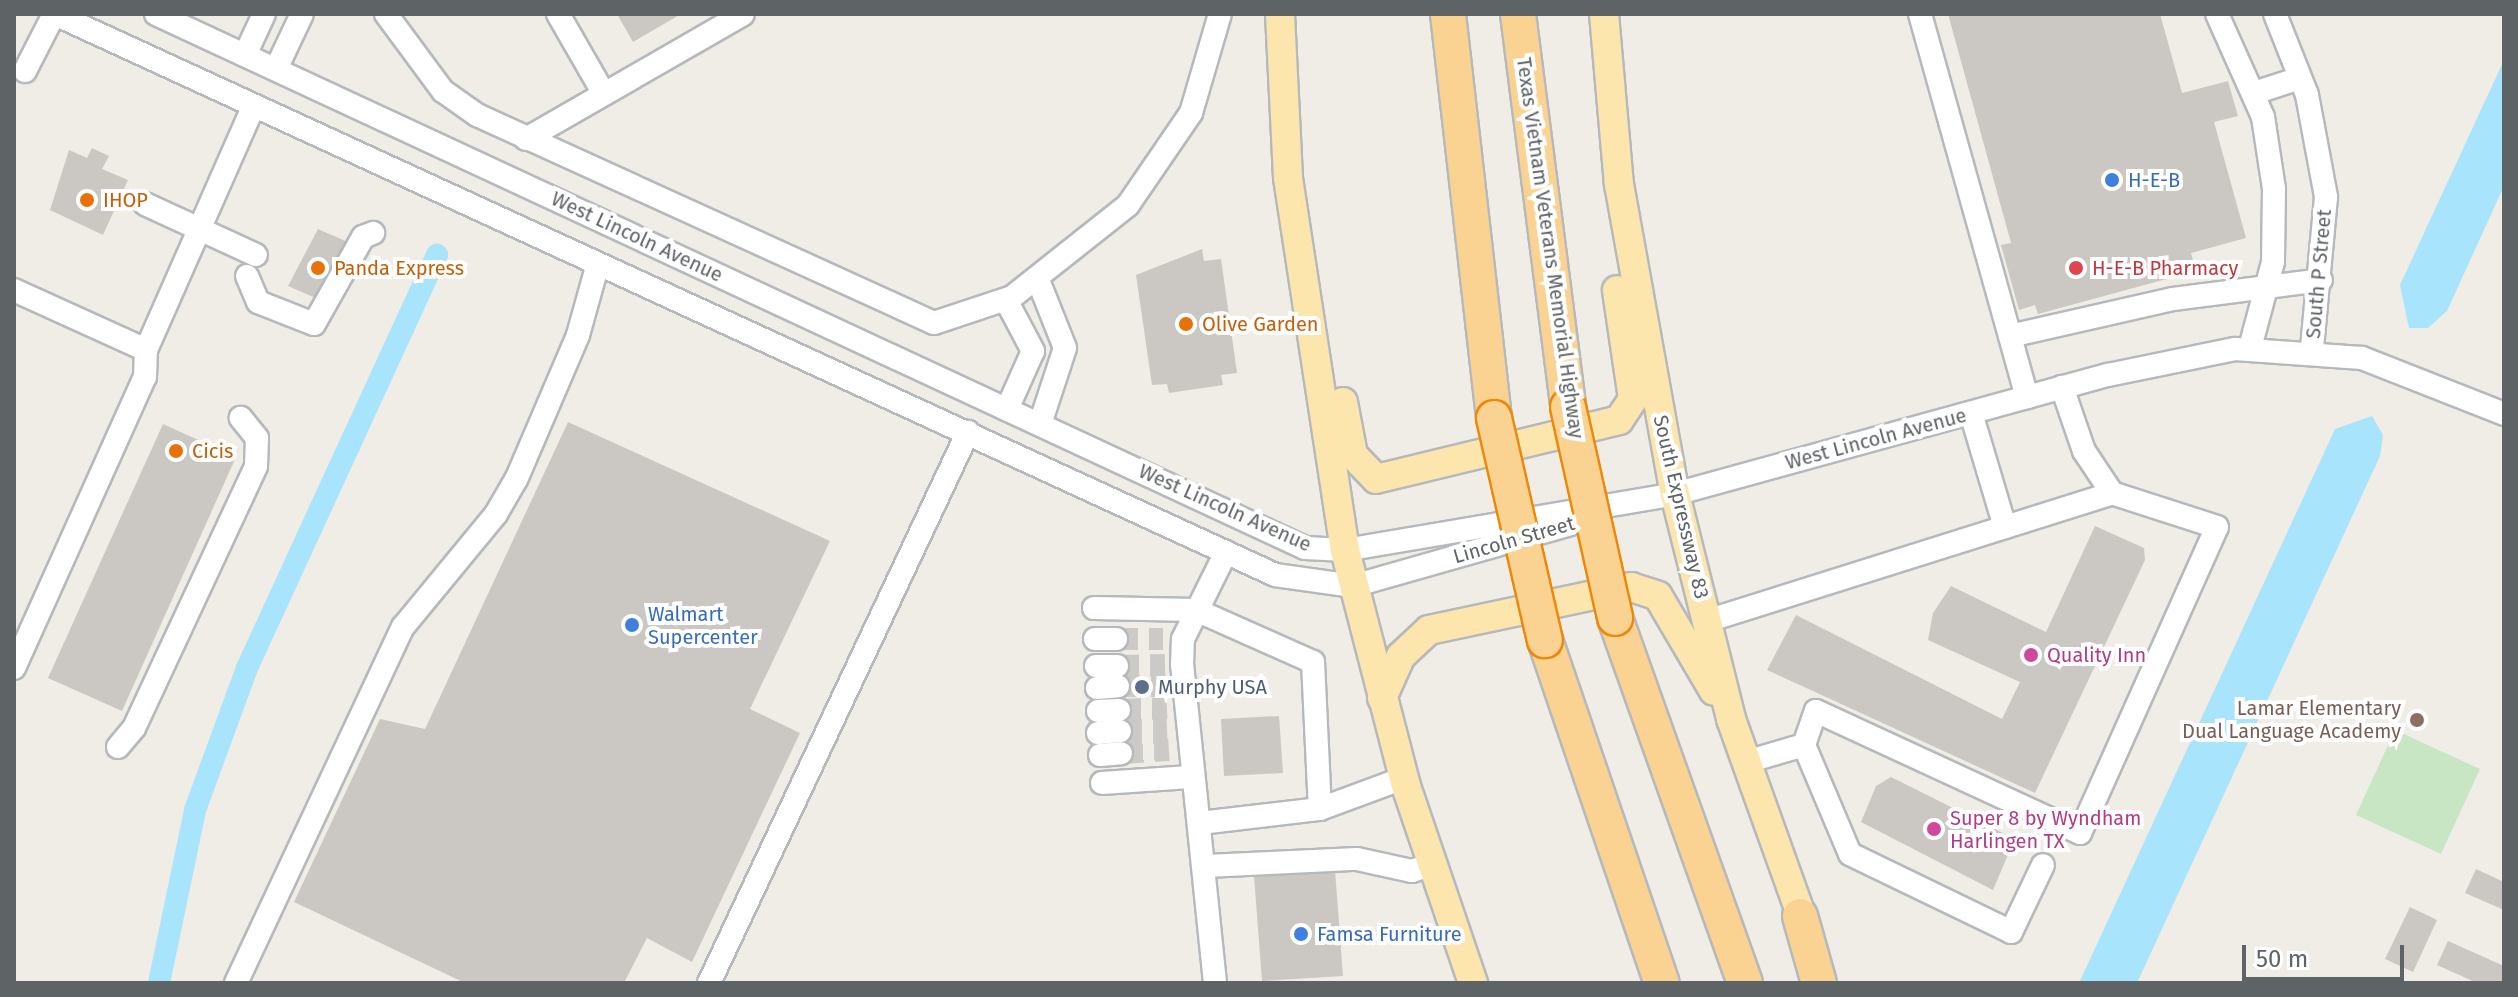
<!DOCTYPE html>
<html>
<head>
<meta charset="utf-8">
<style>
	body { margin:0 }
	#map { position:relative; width:2518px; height:997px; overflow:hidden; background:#f0ece6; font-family:"Fira Sans",sans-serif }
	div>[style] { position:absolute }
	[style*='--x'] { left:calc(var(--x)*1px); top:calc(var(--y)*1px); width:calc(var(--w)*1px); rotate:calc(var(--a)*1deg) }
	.green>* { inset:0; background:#c8e6c4 }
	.water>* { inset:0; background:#a9e4fd }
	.canal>* { height:22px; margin:-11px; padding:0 11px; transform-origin:11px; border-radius:11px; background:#a9e4fd }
	.building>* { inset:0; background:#cbc7c2 }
	.minor-tunnel>* { height:22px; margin-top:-11px; transform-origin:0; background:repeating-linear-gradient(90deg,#cccac6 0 22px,transparent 0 33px) }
	.roads { filter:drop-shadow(2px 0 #b6b9bc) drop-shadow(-2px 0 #b6b9bc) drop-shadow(0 2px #b6b9bc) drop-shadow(0 -2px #b6b9bc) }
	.minor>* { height:22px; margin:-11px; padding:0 11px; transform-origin:11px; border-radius:11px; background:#fff }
	.major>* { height:28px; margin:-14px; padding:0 14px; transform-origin:14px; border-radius:14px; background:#fde5ae }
	.highway>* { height:34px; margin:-17px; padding:0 17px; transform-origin:17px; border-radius:17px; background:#fad292 }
	.bridges { filter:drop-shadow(2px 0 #f08706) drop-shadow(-2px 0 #f08706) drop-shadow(0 2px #f08706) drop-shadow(0 -2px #f08706) }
	.highway-bridge>* { height:34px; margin:-17px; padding:0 17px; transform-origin:17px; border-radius:17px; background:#fad292 }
	.dots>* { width:22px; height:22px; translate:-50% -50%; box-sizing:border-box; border:4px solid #fff; border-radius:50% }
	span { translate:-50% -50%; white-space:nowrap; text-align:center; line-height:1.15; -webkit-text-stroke:8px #fff; paint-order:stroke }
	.shop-label { font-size:20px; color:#366cbe }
	.left { translate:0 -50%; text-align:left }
	.food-label { font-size:20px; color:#c56008 }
	.street-label { font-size:20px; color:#5e6366 }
	.health-label { font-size:20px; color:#be3a42 }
	.hotel-label { font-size:20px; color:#b23c85 }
	.service-label { font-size:20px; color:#4e5e75 }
	.education-label { font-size:20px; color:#785e54 }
	.right { translate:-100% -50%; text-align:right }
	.frame { position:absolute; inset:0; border:16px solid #5e6366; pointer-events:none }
	.scale { position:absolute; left:2242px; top:945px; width:162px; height:36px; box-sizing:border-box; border:4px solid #5e6366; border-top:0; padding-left:10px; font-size:24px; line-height:28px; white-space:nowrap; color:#5e6366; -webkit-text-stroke:6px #fff; paint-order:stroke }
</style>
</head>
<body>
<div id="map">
	<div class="green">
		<div style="clip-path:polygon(2395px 730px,2480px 769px,2441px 854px,2356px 815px)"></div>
	</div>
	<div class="water">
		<div style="clip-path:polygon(2504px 60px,2504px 186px,2447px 311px,2428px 328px,2409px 328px,2400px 285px)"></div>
		<div style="clip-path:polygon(2372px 416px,2383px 435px,2380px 456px,2137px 983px,2079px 983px,2335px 429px)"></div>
	</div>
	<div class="canal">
		<div style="--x:159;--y:983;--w:177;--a:-78.2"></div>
		<div style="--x:195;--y:810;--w:151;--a:-69.9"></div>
		<div style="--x:247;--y:668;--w:455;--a:-65.3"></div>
	</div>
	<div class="building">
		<div style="clip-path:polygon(617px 14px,681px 14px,633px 42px)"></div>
		<div style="clip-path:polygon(1948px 14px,2160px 14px,2182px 93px,2228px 81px,2238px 116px,2214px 122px,2246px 238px,2191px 253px,2196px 271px,2038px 314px,2035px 305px,2019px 310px,2001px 245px,2011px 243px)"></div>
		<div style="clip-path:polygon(92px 148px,109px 156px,102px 169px,128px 180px,103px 235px,50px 210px,69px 150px,87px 158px)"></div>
		<div style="clip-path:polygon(318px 229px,350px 243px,325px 302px,288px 286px)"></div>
		<div style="clip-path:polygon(1202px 249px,1204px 261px,1221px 259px,1237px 373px,1221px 375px,1223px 385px,1169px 393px,1167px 384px,1152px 385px,1136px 275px)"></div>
		<div style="clip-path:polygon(568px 422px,830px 541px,750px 709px,800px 733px,692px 962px,647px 938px,624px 983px,465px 983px,294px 902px,380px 719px,425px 729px)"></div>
		<div style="clip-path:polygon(163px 424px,236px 457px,122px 711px,48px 678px)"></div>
		<div style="clip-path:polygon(2095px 526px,2144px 548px,2145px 560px,2035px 793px,1767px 670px,1796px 615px,2002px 719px,2020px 682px,1928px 640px,1933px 613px,1951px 586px,2046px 632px)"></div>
		<div style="clip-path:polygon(1279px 716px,1283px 773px,1224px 776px,1221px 719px)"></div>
		<div style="clip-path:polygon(1891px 777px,2009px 836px,2013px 843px,1993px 890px,1861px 822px,1876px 786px)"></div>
		<div style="clip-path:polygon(2476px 869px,2504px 882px,2504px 910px,2465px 893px)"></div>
		<div style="clip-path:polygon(1335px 870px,1343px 976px,1262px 981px,1254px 876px)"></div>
		<div style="clip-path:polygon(2410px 907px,2437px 920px,2413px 972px,2385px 959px)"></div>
		<div style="clip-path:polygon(2448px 941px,2504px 966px,2504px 983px,2477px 983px,2437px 965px)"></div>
	</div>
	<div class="minor-tunnel">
		<div style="--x:1116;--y:639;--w:47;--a:0"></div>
		<div style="--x:1117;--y:666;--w:48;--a:-1.2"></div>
		<div style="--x:1118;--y:686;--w:48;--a:0"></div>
		<div style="--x:1119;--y:710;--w:48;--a:-2.4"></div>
		<div style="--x:1120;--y:731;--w:47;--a:-2.4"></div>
		<div style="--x:1121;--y:753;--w:48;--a:-3.6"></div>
	</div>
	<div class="roads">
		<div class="minor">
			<div style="--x:55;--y:14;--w:1343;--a:24.69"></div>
			<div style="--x:1275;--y:575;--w:79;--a:8"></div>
			<div style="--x:1353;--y:586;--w:226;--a:-15.9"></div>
			<div style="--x:156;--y:14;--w:1267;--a:24.93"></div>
			<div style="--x:1305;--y:548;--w:40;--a:2.9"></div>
			<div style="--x:1345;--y:550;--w:335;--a:-9.6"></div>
			<div style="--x:1675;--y:494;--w:449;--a:-15.4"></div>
			<div style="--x:2108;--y:375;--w:130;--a:-11.6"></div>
			<div style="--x:2235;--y:349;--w:127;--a:4.1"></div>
			<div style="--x:2362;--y:358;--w:153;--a:21.5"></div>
			<div style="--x:386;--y:14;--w:96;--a:53.5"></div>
			<div style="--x:443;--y:91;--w:42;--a:35.2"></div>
			<div style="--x:477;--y:115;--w:502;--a:24.47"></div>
			<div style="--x:934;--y:323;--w:82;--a:-18.4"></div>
			<div style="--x:1012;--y:297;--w:148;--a:-38.4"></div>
			<div style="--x:1128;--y:205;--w:112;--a:-55.6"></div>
			<div style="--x:1191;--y:113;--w:103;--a:-73.7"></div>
			<div style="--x:558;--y:14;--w:92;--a:60.1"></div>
			<div style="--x:1920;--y:14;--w:398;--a:74.4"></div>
			<div style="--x:2217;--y:14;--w:113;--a:65.9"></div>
			<div style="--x:2263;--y:117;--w:73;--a:81.3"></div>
			<div style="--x:2274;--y:189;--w:73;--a:90.8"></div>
			<div style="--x:2273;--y:262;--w:89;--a:105"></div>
			<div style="--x:2275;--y:14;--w:87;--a:68.4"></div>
			<div style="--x:2307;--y:95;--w:104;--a:79.4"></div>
			<div style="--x:2326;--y:197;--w:153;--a:95.3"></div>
			<div style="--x:245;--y:55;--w:45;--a:-65.1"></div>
			<div style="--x:276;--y:69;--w:61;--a:-64.7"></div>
			<div style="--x:25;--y:71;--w:64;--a:-63"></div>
			<div style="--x:2254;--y:93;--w:48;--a:-18.1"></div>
			<div style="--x:526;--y:139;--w:250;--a:-29.9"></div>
			<div style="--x:145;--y:204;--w:122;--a:24.7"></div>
			<div style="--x:247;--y:276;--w:28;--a:67"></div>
			<div style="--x:258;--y:302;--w:60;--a:21.4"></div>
			<div style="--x:314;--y:324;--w:100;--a:-60.6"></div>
			<div style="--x:363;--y:237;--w:11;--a:-22"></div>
			<div style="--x:1038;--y:280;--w:73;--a:68.3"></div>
			<div style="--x:1065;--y:348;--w:80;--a:108.2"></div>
			<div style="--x:14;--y:290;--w:145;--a:24.4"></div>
			<div style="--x:146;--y:350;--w:266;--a:-66.2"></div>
			<div style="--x:1006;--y:300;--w:58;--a:62.1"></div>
			<div style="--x:1033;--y:351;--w:64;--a:114.1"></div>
			<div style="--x:2010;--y:336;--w:167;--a:-12.8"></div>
			<div style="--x:2173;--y:299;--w:149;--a:-7.3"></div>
			<div style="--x:1971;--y:413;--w:119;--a:73.4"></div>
			<div style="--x:1094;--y:608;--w:102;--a:1.1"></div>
			<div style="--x:1196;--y:610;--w:128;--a:24"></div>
			<div style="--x:1313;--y:662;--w:147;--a:87.3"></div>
			<div style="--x:1707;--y:621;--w:425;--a:-17.5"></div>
			<div style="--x:2112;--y:493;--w:50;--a:-123.7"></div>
			<div style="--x:2084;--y:451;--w:68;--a:-109"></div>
			<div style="--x:1095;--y:639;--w:21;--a:0"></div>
			<div style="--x:1096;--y:666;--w:21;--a:0"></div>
			<div style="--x:14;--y:668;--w:319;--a:-65.8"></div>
			<div style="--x:145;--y:377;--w:27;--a:-88"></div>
			<div style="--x:1097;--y:688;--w:21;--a:-5"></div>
			<div style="--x:1098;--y:711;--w:21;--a:-3"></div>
			<div style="--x:1098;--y:733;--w:22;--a:-5"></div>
			<div style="--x:1804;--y:745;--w:36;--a:-71"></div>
			<div style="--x:1816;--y:711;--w:291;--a:24.8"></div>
			<div style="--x:2080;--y:833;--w:335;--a:-65.9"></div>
			<div style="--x:2217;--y:527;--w:110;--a:-162.1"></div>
			<div style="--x:118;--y:747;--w:25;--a:-50"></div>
			<div style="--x:134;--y:728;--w:289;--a:-65"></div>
			<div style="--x:256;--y:466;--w:28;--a:-88"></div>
			<div style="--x:257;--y:438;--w:26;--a:-129"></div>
			<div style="--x:1100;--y:755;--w:21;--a:-5"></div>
			<div style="--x:1746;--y:762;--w:60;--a:-16.3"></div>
			<div style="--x:1804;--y:745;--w:118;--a:67.1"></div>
			<div style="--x:1850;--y:854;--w:179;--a:25.8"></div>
			<div style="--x:2011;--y:932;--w:74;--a:-64.5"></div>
			<div style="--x:1102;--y:783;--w:88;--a:-3.9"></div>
			<div style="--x:1200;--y:823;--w:121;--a:-6.7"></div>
			<div style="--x:1320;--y:809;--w:90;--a:-20.3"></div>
			<div style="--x:1206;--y:866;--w:151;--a:-2.7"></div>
			<div style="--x:1357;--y:859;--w:56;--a:12.3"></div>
			<div style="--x:1412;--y:871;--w:21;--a:-19"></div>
			<div style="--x:236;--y:983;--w:393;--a:-64.9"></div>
			<div style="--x:403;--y:627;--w:146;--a:-50.5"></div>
			<div style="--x:496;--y:514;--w:39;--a:-60"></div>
			<div style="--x:516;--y:480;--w:158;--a:-66.8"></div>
			<div style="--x:578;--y:335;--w:71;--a:-74.4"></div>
			<div style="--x:709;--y:983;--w:609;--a:-64.82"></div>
			<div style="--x:1215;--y:983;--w:320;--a:-95.9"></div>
			<div style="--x:1182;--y:665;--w:26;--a:-88"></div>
			<div style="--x:1183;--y:639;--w:97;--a:-63.7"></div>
		</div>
		<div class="major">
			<div style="--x:1280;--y:14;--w:164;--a:87.2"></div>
			<div style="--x:1288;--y:178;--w:376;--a:81.3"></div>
			<div style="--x:1345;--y:550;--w:244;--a:75.5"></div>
			<div style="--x:1406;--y:786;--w:208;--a:71.2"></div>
			<div style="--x:1604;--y:14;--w:171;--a:85"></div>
			<div style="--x:1619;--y:184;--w:315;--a:79.8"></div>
			<div style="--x:1675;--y:494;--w:232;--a:76"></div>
			<div style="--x:1731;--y:719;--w:228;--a:70.3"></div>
			<div style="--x:1343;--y:402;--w:54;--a:79.3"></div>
			<div style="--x:1353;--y:455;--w:33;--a:46"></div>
			<div style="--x:1376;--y:479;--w:250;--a:-13.6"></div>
			<div style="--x:1619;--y:420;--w:25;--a:-56"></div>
			<div style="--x:1633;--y:399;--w:110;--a:-98.4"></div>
			<div style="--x:1382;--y:698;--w:46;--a:-65.7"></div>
			<div style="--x:1401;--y:656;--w:38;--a:-43"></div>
			<div style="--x:1429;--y:630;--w:207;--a:-12"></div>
			<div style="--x:1631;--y:587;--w:28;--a:18"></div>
			<div style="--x:1658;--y:596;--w:110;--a:59.5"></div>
		</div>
		<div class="highway">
			<div style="--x:1448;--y:14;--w:407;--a:83.5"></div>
			<div style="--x:1518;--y:14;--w:396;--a:82.7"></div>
			<div style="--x:1615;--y:618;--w:387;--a:70.4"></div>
			<div style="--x:1545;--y:640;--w:362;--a:71.2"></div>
			<div style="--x:1800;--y:916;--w:70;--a:74.2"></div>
		</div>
	</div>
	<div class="bridges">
		<div class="highway-bridge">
			<div style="--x:1568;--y:407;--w:216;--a:77.4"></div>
			<div style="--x:1494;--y:418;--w:228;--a:77.1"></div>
		</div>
	</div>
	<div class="dots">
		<div style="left:2112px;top:180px;background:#3f7fe0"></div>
		<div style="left:87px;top:200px;background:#e8710a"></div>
		<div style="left:318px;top:268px;background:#e8710a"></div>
		<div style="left:2076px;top:268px;background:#e0444e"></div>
		<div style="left:1186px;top:324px;background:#e8710a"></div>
		<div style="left:176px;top:451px;background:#e8710a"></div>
		<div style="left:632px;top:625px;background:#3f7fe0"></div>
		<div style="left:2031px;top:655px;background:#d1479c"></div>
		<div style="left:1142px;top:687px;background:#5c6f8a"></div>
		<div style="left:2417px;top:720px;background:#8d6e63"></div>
		<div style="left:1934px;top:829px;background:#d1479c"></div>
		<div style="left:1301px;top:934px;background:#3f7fe0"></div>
	</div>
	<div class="shop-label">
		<span class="left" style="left:2128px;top:180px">H-E-B</span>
		<span class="left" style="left:648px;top:626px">Walmart<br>Supercenter</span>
		<span class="left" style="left:1317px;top:934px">Famsa Furniture</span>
	</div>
	<div class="food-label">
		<span class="left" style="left:103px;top:200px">IHOP</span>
		<span class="left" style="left:334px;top:268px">Panda Express</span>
		<span class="left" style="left:1202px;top:324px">Olive Garden</span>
		<span class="left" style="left:192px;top:451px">Cicis</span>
	</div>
	<div class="street-label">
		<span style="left:637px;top:237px;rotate:25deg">West Lincoln Avenue</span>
		<span style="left:1550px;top:248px;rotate:82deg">Texas Vietnam Veterans Memorial Highway</span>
		<span style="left:2319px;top:274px;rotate:-85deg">South P Street</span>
		<span style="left:1876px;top:439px;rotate:-15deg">West Lincoln Avenue</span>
		<span style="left:1681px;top:507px;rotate:77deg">South Expressway 83</span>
		<span style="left:1225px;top:508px;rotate:24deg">West Lincoln Avenue</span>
		<span style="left:1514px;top:540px;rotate:-16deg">Lincoln Street</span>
	</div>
	<div class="health-label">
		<span class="left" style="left:2092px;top:268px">H-E-B Pharmacy</span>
	</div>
	<div class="hotel-label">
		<span class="left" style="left:2047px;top:655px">Quality Inn</span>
		<span class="left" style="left:1950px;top:830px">Super 8 by Wyndham<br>Harlingen TX</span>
	</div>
	<div class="service-label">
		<span class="left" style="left:1158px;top:687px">Murphy USA</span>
	</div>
	<div class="education-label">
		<span class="right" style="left:2401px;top:720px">Lamar Elementary<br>Dual Language Academy</span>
	</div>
	<div class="frame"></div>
	<div class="scale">50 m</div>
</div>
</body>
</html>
